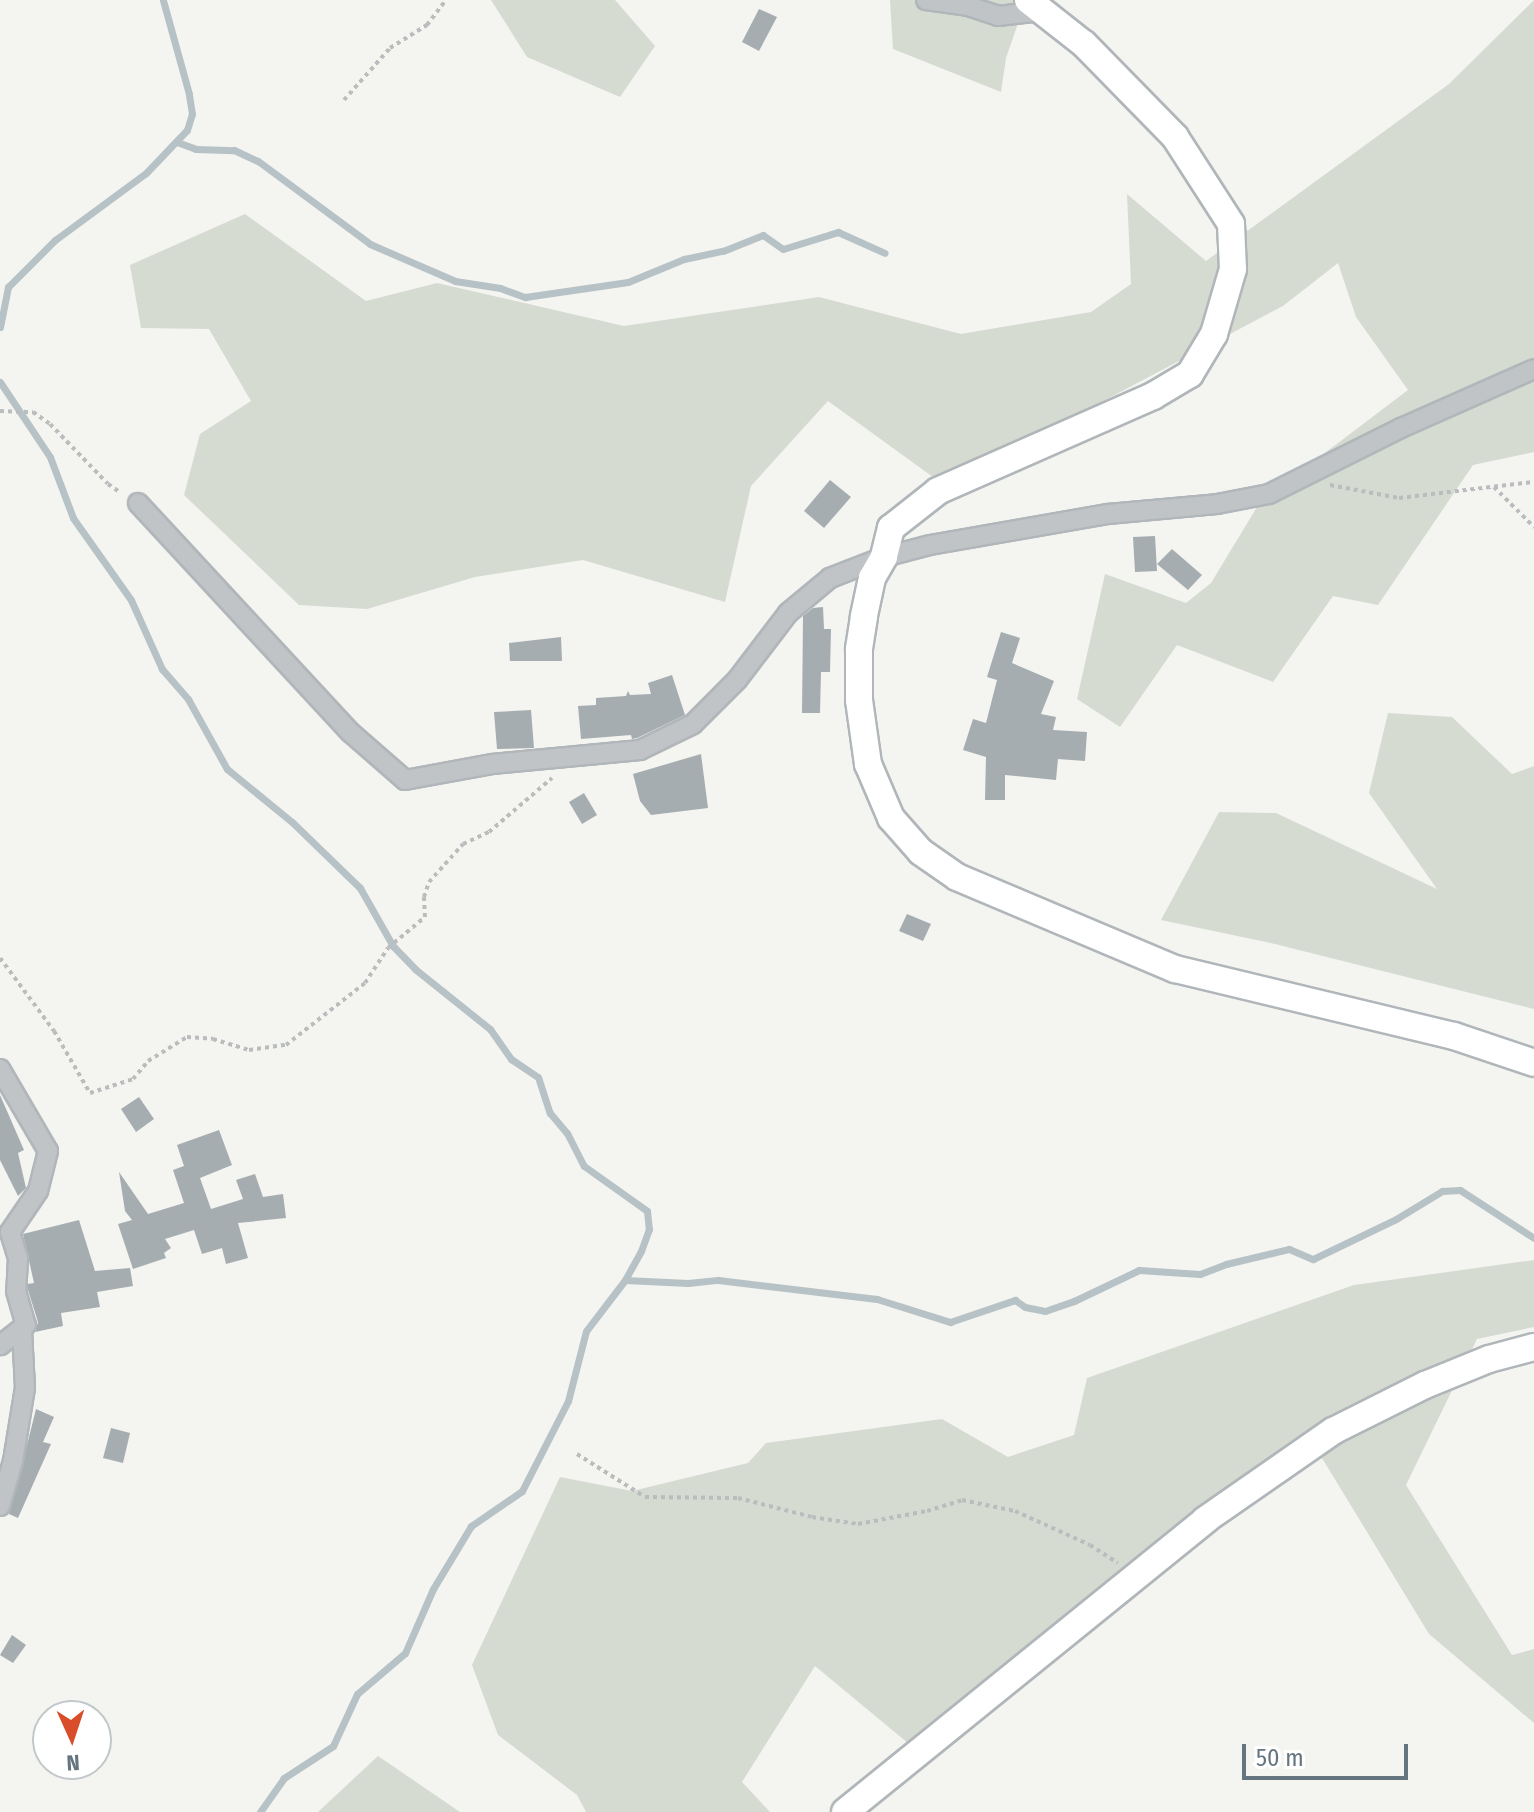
<!DOCTYPE html>
<html>
<head>
<meta charset="utf-8">
<style>
	body { margin:0 }
	#map { position:relative; width:1534px; height:1812px; overflow:hidden; background:#f4f4f1; font-family:"Fira Sans Condensed",sans-serif }
	div>[style] { position:absolute }
	[style*='--x'] { left:calc(var(--x)*1px); top:calc(var(--y)*1px); width:calc(var(--w)*1px); rotate:calc(var(--a)*1deg) }
	.green>* { inset:0; background:#d6dbd2 }
	.stream>* { height:7px; margin:-3.5px; padding:0 3.5px; transform-origin:3.5px; border-radius:3.5px; background:#b6c2c6 }
	.building>* { inset:0; background:#a5adb1 }
	.path>* { height:4px; margin-top:-2px; transform-origin:0; background:repeating-linear-gradient(90deg,#babcbe 0 4px,transparent 0 8px) }
	.roads { filter:drop-shadow(2px 0 #b0b6b9) drop-shadow(-2px 0 #b0b6b9) drop-shadow(0 2px #b0b6b9) drop-shadow(0 -2px #b0b6b9) }
	.street>* { height:18px; margin:-9px; padding:0 9px; transform-origin:9px; border-radius:9px; background:#c0c4c7 }
	.secondary>* { height:26px; margin:-13px; padding:0 13px; transform-origin:13px; border-radius:13px; background:#fff }
	span { translate:-50% -50%; white-space:nowrap; text-align:center; line-height:1.15; -webkit-text-stroke:8px #fff; paint-order:stroke }
	.north { position:absolute; left:32px; top:1700px; width:80px; height:80px; box-sizing:border-box; background:#fff; border:2px solid #c1c8cc; border-radius:50%; rotate:177deg; font-size:22px; font-weight:700; line-height:32px; text-align:center; color:#657580 }
	.north::after { content:''; display:block; margin:auto; width:28px; height:36px; background:#da4d2b; clip-path:polygon(50% 0,100% 100%,50% 72%,0 100%) }
	.scale { position:absolute; left:1242px; top:1744px; width:166px; height:36px; box-sizing:border-box; border:4px solid #657580; border-top:0; padding-left:10px; font-size:24px; line-height:28px; white-space:nowrap; color:#657580; -webkit-text-stroke:6px #fff; paint-order:stroke }
</style>
</head>
<body>
<div id="map">
	<div class="green">
		<div style="clip-path:polygon(491px 0,615px 0,655px 46px,620px 97px,527px 57px)"></div>
		<div style="clip-path:polygon(890px 0,1026px 0,1006px 58px,1001px 92px,893px 49px)"></div>
		<div style="clip-path:polygon(1534px 0,1534px 452px,1473px 465px,1378px 605px,1333px 596px,1273px 682px,1177px 645px,1120px 727px,1077px 699px,1105px 574px,1186px 603px,1211px 583px,1260px 502px,1408px 390px,1356px 317px,1338px 263px,1283px 306px,1092px 407px,937px 480px,828px 401px,751px 486px,725px 602px,583px 560px,475px 577px,367px 609px,299px 605px,184px 495px,200px 434px,251px 401px,209px 329px,141px 328px,130px 265px,245px 214px,366px 301px,437px 283px,624px 326px,819px 297px,961px 334px,1091px 312px,1131px 284px,1127px 194px,1206px 261px,1449px 84px)"></div>
		<div style="clip-path:polygon(1388px 713px,1452px 717px,1512px 774px,1534px 766px,1534px 1009px,1275px 944px,1161px 920px,1219px 812px,1276px 813px,1437px 889px,1369px 793px)"></div>
		<div style="clip-path:polygon(1534px 1260px,1534px 1327px,1477px 1339px,1406px 1485px,1512px 1655px,1534px 1649px,1534px 1723px,1429px 1634px,1308px 1435px,909px 1744px,815px 1666px,742px 1782px,770px 1812px,586px 1812px,577px 1795px,498px 1735px,472px 1665px,560px 1477px,632px 1491px,748px 1463px,766px 1443px,942px 1419px,1008px 1457px,1074px 1435px,1087px 1378px,1354px 1285px)"></div>
		<div style="clip-path:polygon(378px 1756px,460px 1812px,318px 1812px)"></div>
	</div>
	<div class="stream">
		<div style="--x:177;--y:142;--w:20;--a:20"></div>
		<div style="--x:196;--y:149;--w:38;--a:2"></div>
		<div style="--x:234;--y:150;--w:26;--a:25"></div>
		<div style="--x:258;--y:161;--w:139;--a:36.5"></div>
		<div style="--x:370;--y:244;--w:93;--a:23.5"></div>
		<div style="--x:455;--y:281;--w:46;--a:8.8"></div>
		<div style="--x:500;--y:288;--w:27;--a:20"></div>
		<div style="--x:525;--y:297;--w:104;--a:-8.3"></div>
		<div style="--x:628;--y:282;--w:61;--a:-22.3"></div>
		<div style="--x:684;--y:259;--w:40;--a:-12"></div>
		<div style="--x:723;--y:251;--w:43;--a:-21.8"></div>
		<div style="--x:763;--y:235;--w:24;--a:35"></div>
		<div style="--x:783;--y:249;--w:58;--a:-17.2"></div>
		<div style="--x:838;--y:232;--w:51;--a:24.1"></div>
		<div style="--x:0;--y:327;--w:41;--a:-78.7"></div>
		<div style="--x:8;--y:287;--w:66;--a:-45"></div>
		<div style="--x:55;--y:240;--w:113;--a:-36.4"></div>
		<div style="--x:146;--y:173;--w:59;--a:-46.4"></div>
		<div style="--x:187;--y:130;--w:17;--a:-73"></div>
		<div style="--x:192;--y:114;--w:20;--a:-99"></div>
		<div style="--x:189;--y:94;--w:98;--a:-105.5"></div>
		<div style="--x:0;--y:382;--w:90;--a:56.3"></div>
		<div style="--x:50;--y:457;--w:65;--a:69.3"></div>
		<div style="--x:73;--y:518;--w:100;--a:54.7"></div>
		<div style="--x:131;--y:600;--w:76;--a:65.8"></div>
		<div style="--x:162;--y:669;--w:40;--a:49"></div>
		<div style="--x:188;--y:699;--w:80;--a:60.9"></div>
		<div style="--x:227;--y:769;--w:84;--a:39.2"></div>
		<div style="--x:292;--y:822;--w:95;--a:44.1"></div>
		<div style="--x:360;--y:888;--w:67;--a:60.4"></div>
		<div style="--x:393;--y:946;--w:32;--a:46"></div>
		<div style="--x:415;--y:969;--w:96;--a:38.7"></div>
		<div style="--x:490;--y:1029;--w:37;--a:55"></div>
		<div style="--x:511;--y:1059;--w:32;--a:34"></div>
		<div style="--x:538;--y:1077;--w:38;--a:72"></div>
		<div style="--x:550;--y:1113;--w:26;--a:50"></div>
		<div style="--x:567;--y:1133;--w:37;--a:63"></div>
		<div style="--x:584;--y:1166;--w:77;--a:35.5"></div>
		<div style="--x:647;--y:1211;--w:18;--a:84"></div>
		<div style="--x:649;--y:1229;--w:23;--a:110"></div>
		<div style="--x:641;--y:1251;--w:33;--a:119"></div>
		<div style="--x:625;--y:1280;--w:64;--a:127.4"></div>
		<div style="--x:586;--y:1331;--w:72;--a:104.4"></div>
		<div style="--x:568;--y:1401;--w:101;--a:117.1"></div>
		<div style="--x:522;--y:1491;--w:62;--a:145.5"></div>
		<div style="--x:471;--y:1526;--w:74;--a:121.1"></div>
		<div style="--x:433;--y:1589;--w:70;--a:113.6"></div>
		<div style="--x:405;--y:1653;--w:63;--a:139.5"></div>
		<div style="--x:357;--y:1694;--w:57;--a:114.8"></div>
		<div style="--x:333;--y:1746;--w:59;--a:146.9"></div>
		<div style="--x:284;--y:1778;--w:42;--a:125.2"></div>
		<div style="--x:625;--y:1280;--w:63;--a:2.7"></div>
		<div style="--x:688;--y:1283;--w:30;--a:-6"></div>
		<div style="--x:718;--y:1280;--w:160;--a:6.8"></div>
		<div style="--x:877;--y:1299;--w:77;--a:17.5"></div>
		<div style="--x:950;--y:1322;--w:69;--a:-18.7"></div>
		<div style="--x:1015;--y:1300;--w:12;--a:35"></div>
		<div style="--x:1025;--y:1307;--w:20;--a:11"></div>
		<div style="--x:1045;--y:1311;--w:31;--a:-19"></div>
		<div style="--x:1074;--y:1301;--w:72;--a:-25.5"></div>
		<div style="--x:1139;--y:1270;--w:61;--a:3.8"></div>
		<div style="--x:1200;--y:1274;--w:28;--a:-21"></div>
		<div style="--x:1226;--y:1264;--w:65;--a:-13.4"></div>
		<div style="--x:1289;--y:1249;--w:26;--a:23"></div>
		<div style="--x:1313;--y:1259;--w:92;--a:-25.7"></div>
		<div style="--x:1396;--y:1219;--w:54;--a:-31.3"></div>
		<div style="--x:1442;--y:1191;--w:18;--a:-3"></div>
		<div style="--x:1460;--y:1190;--w:88;--a:33"></div>
	</div>
	<div class="building">
		<div style="clip-path:polygon(759px 9px,777px 17px,759px 51px,742px 42px)"></div>
		<div style="clip-path:polygon(830px 480px,851px 497px,824px 528px,804px 511px)"></div>
		<div style="clip-path:polygon(1155px 536px,1157px 571px,1135px 572px,1133px 537px)"></div>
		<div style="clip-path:polygon(1172px 549px,1202px 575px,1188px 590px,1157px 564px)"></div>
		<div style="clip-path:polygon(823px 607px,824px 629px,831px 629px,830px 672px,821px 672px,820px 713px,802px 713px,803px 616px,813px 608px)"></div>
		<div style="clip-path:polygon(1001px 632px,1020px 638px,1012px 663px,1054px 681px,1041px 714px,1056px 717px,1053px 730px,1087px 732px,1085px 761px,1058px 759px,1056px 780px,1005px 775px,1005px 800px,985px 800px,986px 757px,963px 750px,973px 719px,986px 723px,997px 680px,987px 677px)"></div>
		<div style="clip-path:polygon(561px 637px,562px 661px,510px 661px,509px 643px)"></div>
		<div style="clip-path:polygon(672px 675px,685px 715px,637px 738px,632px 739px,631px 735px,581px 739px,578px 706px,596px 705px,596px 698px,626px 696px,628px 691px,630px 695px,651px 694px,648px 683px)"></div>
		<div style="clip-path:polygon(531px 710px,534px 748px,497px 749px,494px 712px)"></div>
		<div style="clip-path:polygon(701px 754px,708px 808px,651px 815px,640px 801px,633px 774px)"></div>
		<div style="clip-path:polygon(584px 793px,597px 815px,582px 824px,569px 802px)"></div>
		<div style="clip-path:polygon(907px 914px,931px 924px,923px 941px,899px 931px)"></div>
		<div style="clip-path:polygon(0 1095px,24px 1150px,18px 1153px,26px 1188px,18px 1196px,0 1160px)"></div>
		<div style="clip-path:polygon(139px 1097px,154px 1119px,136px 1132px,121px 1109px)"></div>
		<div style="clip-path:polygon(219px 1130px,232px 1165px,200px 1178px,211px 1209px,243px 1199px,236px 1180px,255px 1174px,263px 1197px,283px 1194px,286px 1218px,238px 1223px,248px 1258px,226px 1264px,222px 1248px,202px 1254px,194px 1230px,165px 1239px,171px 1248px,164px 1253px,166px 1258px,133px 1269px,118px 1224px,132px 1220px,125px 1211px,119px 1172px,148px 1214px,184px 1203px,173px 1170px,184px 1166px,177px 1145px)"></div>
		<div style="clip-path:polygon(79px 1220px,95px 1271px,130px 1268px,133px 1286px,97px 1292px,100px 1307px,61px 1313px,63px 1326px,35px 1332px,38px 1322px,28px 1290px,28px 1284px,34px 1283px,23px 1234px)"></div>
		<div style="clip-path:polygon(36px 1409px,54px 1417px,43px 1442px,51px 1444px,18px 1518px,9px 1514px,29px 1437px,34px 1439px,29px 1437px)"></div>
		<div style="clip-path:polygon(111px 1428px,130px 1433px,123px 1463px,103px 1458px)"></div>
		<div style="clip-path:polygon(12px 1635px,26px 1645px,13px 1663px,0 1655px)"></div>
	</div>
	<div class="path">
		<div style="--x:344;--y:100;--w:69;--a:-48.5"></div>
		<div style="--x:390;--y:48;--w:44;--a:-31.9"></div>
		<div style="--x:427;--y:25;--w:31;--a:-53"></div>
		<div style="--x:0;--y:411;--w:33;--a:2"></div>
		<div style="--x:33;--y:412;--w:21;--a:35"></div>
		<div style="--x:50;--y:424;--w:83;--a:46"></div>
		<div style="--x:108;--y:484;--w:16;--a:35"></div>
		<div style="--x:1330;--y:485;--w:70;--a:10.7"></div>
		<div style="--x:1399;--y:498;--w:136;--a:-6.8"></div>
		<div style="--x:1494;--y:487;--w:57;--a:45"></div>
		<div style="--x:0;--y:958;--w:91;--a:53.5"></div>
		<div style="--x:54;--y:1031;--w:72;--a:59.9"></div>
		<div style="--x:90;--y:1093;--w:45;--a:-18"></div>
		<div style="--x:133;--y:1079;--w:23;--a:-50"></div>
		<div style="--x:148;--y:1061;--w:46;--a:-31.6"></div>
		<div style="--x:187;--y:1037;--w:26;--a:4"></div>
		<div style="--x:213;--y:1039;--w:38;--a:17"></div>
		<div style="--x:249;--y:1050;--w:37;--a:-8"></div>
		<div style="--x:286;--y:1045;--w:100;--a:-38.1"></div>
		<div style="--x:365;--y:983;--w:42;--a:-56.7"></div>
		<div style="--x:388;--y:948;--w:48;--a:-40"></div>
		<div style="--x:425;--y:917;--w:20;--a:-93"></div>
		<div style="--x:424;--y:897;--w:16;--a:-72"></div>
		<div style="--x:429;--y:882;--w:51;--a:-48.2"></div>
		<div style="--x:463;--y:844;--w:29;--a:-25"></div>
		<div style="--x:489;--y:832;--w:83;--a:-40.6"></div>
		<div style="--x:577;--y:1454;--w:80;--a:32.3"></div>
		<div style="--x:645;--y:1497;--w:93;--a:0.6"></div>
		<div style="--x:738;--y:1498;--w:76;--a:14.4"></div>
		<div style="--x:812;--y:1517;--w:47;--a:8.7"></div>
		<div style="--x:858;--y:1524;--w:70;--a:-10.7"></div>
		<div style="--x:927;--y:1511;--w:37;--a:-17"></div>
		<div style="--x:962;--y:1500;--w:54;--a:11.7"></div>
		<div style="--x:1015;--y:1511;--w:82;--a:24.4"></div>
		<div style="--x:1090;--y:1545;--w:33;--a:33"></div>
	</div>
	<div class="roads">
		<div class="street">
			<div style="--x:926;--y:0;--w:42;--a:8.1"></div>
			<div style="--x:968;--y:6;--w:32;--a:18"></div>
			<div style="--x:998;--y:16;--w:44;--a:-6.5"></div>
			<div style="--x:138;--y:503;--w:312;--a:47.2"></div>
			<div style="--x:350;--y:732;--w:73;--a:41.1"></div>
			<div style="--x:405;--y:780;--w:88;--a:-10.4"></div>
			<div style="--x:492;--y:764;--w:149;--a:-5.4"></div>
			<div style="--x:640;--y:750;--w:59;--a:-26.1"></div>
			<div style="--x:693;--y:724;--w:62;--a:-45"></div>
			<div style="--x:737;--y:680;--w:84;--a:-52.7"></div>
			<div style="--x:788;--y:613;--w:55;--a:-39.8"></div>
			<div style="--x:830;--y:578;--w:58;--a:-21.3"></div>
			<div style="--x:884;--y:557;--w:48;--a:-14.6"></div>
			<div style="--x:930;--y:545;--w:181;--a:-9.9"></div>
			<div style="--x:1108;--y:514;--w:109;--a:-5.2"></div>
			<div style="--x:1217;--y:504;--w:53;--a:-10.9"></div>
			<div style="--x:1269;--y:494;--w:148;--a:-26.6"></div>
			<div style="--x:1401;--y:428;--w:145;--a:-23.9"></div>
			<div style="--x:0;--y:1069;--w:95;--a:59.7"></div>
			<div style="--x:48;--y:1151;--w:41;--a:104"></div>
			<div style="--x:38;--y:1191;--w:50;--a:124.3"></div>
			<div style="--x:10;--y:1232;--w:27;--a:73"></div>
			<div style="--x:18;--y:1258;--w:33;--a:93"></div>
			<div style="--x:16;--y:1291;--w:35;--a:74"></div>
			<div style="--x:26;--y:1325;--w:33;--a:142"></div>
			<div style="--x:0;--y:1506;--w:47;--a:-73.9"></div>
			<div style="--x:13;--y:1461;--w:74;--a:-80.7"></div>
			<div style="--x:25;--y:1388;--w:57;--a:-93"></div>
		</div>
		<div class="secondary">
			<div style="--x:1028;--y:0;--w:71;--a:38.2"></div>
			<div style="--x:1084;--y:44;--w:130;--a:45.6"></div>
			<div style="--x:1175;--y:137;--w:103;--a:57.2"></div>
			<div style="--x:1231;--y:224;--w:45;--a:87.5"></div>
			<div style="--x:1233;--y:269;--w:68;--a:106.3"></div>
			<div style="--x:1214;--y:334;--w:47;--a:121"></div>
			<div style="--x:1190;--y:374;--w:43;--a:149.3"></div>
			<div style="--x:1153;--y:396;--w:235;--a:156.2"></div>
			<div style="--x:938;--y:491;--w:60;--a:141.8"></div>
			<div style="--x:891;--y:528;--w:30;--a:104"></div>
			<div style="--x:884;--y:557;--w:24;--a:120"></div>
			<div style="--x:872;--y:578;--w:40;--a:102"></div>
			<div style="--x:864;--y:617;--w:33;--a:99"></div>
			<div style="--x:859;--y:650;--w:50;--a:90"></div>
			<div style="--x:859;--y:700;--w:65;--a:82"></div>
			<div style="--x:868;--y:764;--w:59;--a:66.9"></div>
			<div style="--x:891;--y:818;--w:45;--a:48.6"></div>
			<div style="--x:921;--y:852;--w:44;--a:34.8"></div>
			<div style="--x:957;--y:877;--w:237;--a:22.9"></div>
			<div style="--x:1175;--y:969;--w:287;--a:13.5"></div>
			<div style="--x:1454;--y:1036;--w:84;--a:18.6"></div>
			<div style="--x:845;--y:1812;--w:464;--a:-39"></div>
			<div style="--x:1205;--y:1520;--w:156;--a:-34.8"></div>
			<div style="--x:1333;--y:1431;--w:103;--a:-26.6"></div>
			<div style="--x:1425;--y:1385;--w:69;--a:-22.1"></div>
			<div style="--x:1489;--y:1359;--w:47;--a:-14.9"></div>
		</div>
	</div>
	<div class="north">N</div>
	<div class="scale">50 m</div>
</div>
</body>
</html>
